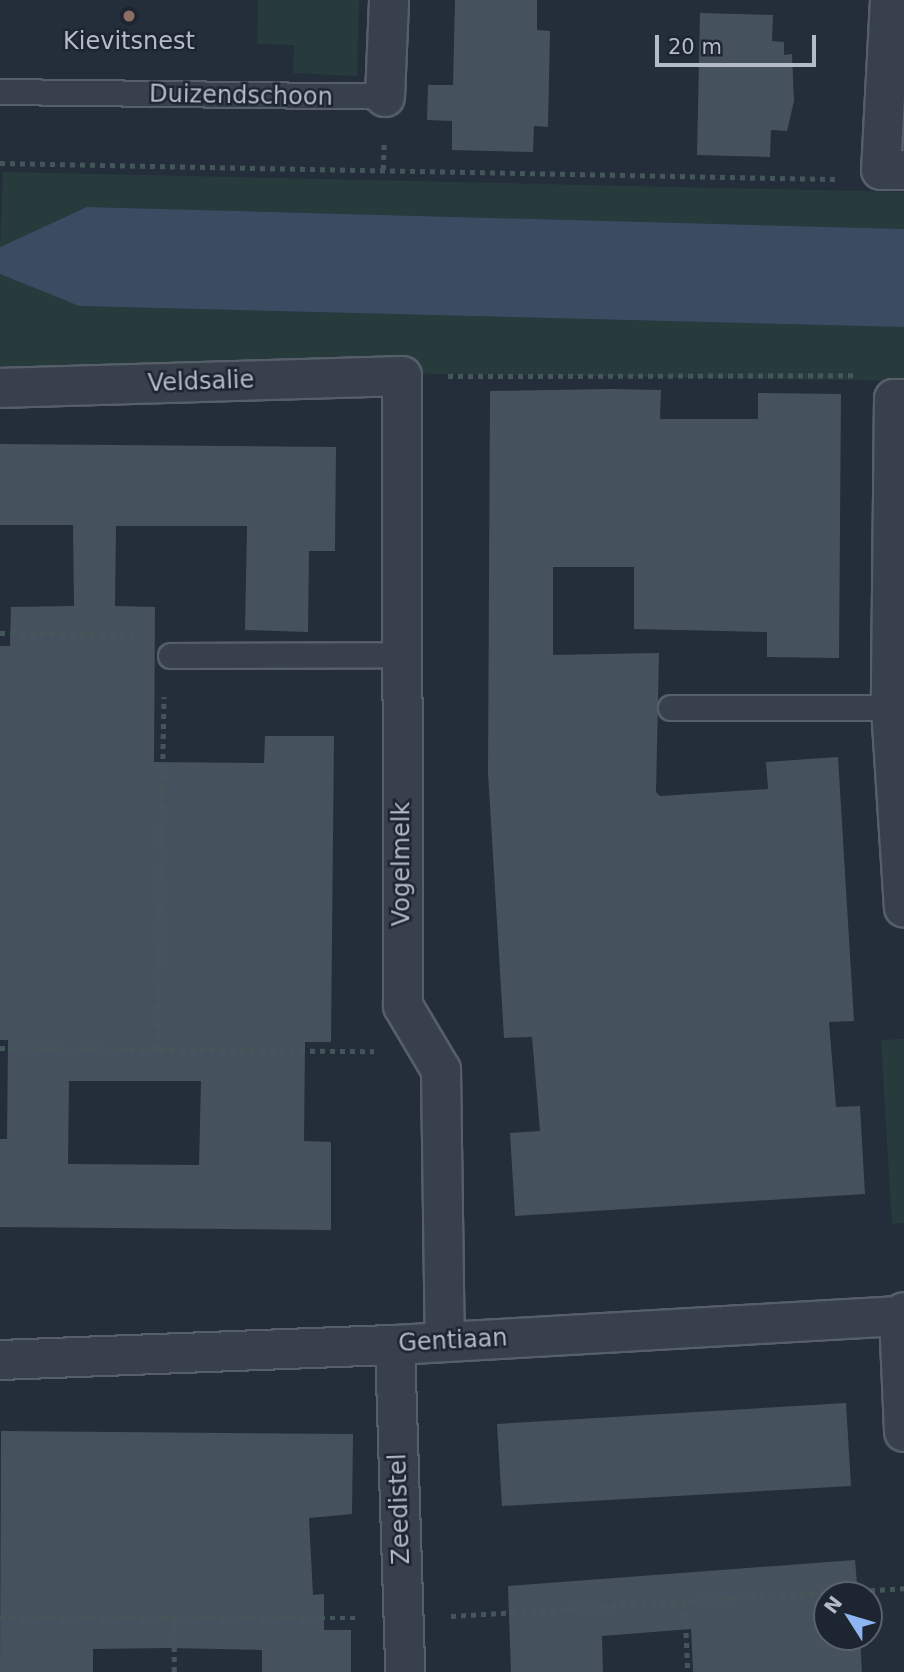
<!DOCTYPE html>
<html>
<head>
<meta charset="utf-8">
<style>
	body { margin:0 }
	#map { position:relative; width:904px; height:1672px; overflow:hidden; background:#242e3a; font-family:"DejaVu Sans",sans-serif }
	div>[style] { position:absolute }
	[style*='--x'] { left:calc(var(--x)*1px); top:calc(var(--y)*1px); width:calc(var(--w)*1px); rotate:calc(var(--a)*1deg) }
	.green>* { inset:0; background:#273b3c }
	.water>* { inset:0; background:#3b4b62 }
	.building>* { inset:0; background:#46515e }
	.path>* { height:4.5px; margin-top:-2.25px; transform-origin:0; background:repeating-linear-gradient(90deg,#445659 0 5px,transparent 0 10px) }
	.roads { filter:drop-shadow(2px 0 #565e69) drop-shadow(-2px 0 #565e69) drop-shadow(0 2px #565e69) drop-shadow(0 -2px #565e69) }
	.service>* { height:24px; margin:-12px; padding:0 12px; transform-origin:12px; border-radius:12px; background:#38404b }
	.minor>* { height:38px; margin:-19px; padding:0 19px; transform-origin:19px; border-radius:19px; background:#38404b }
	.dots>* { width:19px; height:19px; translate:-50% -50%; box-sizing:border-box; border:4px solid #1d2530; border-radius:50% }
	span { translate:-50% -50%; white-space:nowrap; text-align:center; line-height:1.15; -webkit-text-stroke:5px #1d2530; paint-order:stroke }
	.poi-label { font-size:24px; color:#b3bbc6 }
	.street-label { font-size:24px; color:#b3bbc6 }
	.north { position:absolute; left:813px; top:1581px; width:70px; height:70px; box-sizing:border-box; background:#1d2530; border:2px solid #59616c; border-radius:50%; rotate:307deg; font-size:19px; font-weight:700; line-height:28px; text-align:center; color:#b3bbc6 }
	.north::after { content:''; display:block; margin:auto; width:24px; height:32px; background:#8eb5f1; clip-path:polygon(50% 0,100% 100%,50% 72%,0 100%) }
	.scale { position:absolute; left:655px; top:35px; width:161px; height:32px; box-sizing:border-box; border:4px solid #b3bbc6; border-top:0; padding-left:9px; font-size:21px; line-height:24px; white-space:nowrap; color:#b3bbc6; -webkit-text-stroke:5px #1d2530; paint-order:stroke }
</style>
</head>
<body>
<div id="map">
	<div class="green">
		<div style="clip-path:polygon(258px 0,359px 0,357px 76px,293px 73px,294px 45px,257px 44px)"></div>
		<div style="clip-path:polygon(3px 172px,904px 192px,904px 229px,87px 207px,0 247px)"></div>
		<div style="clip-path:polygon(0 274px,79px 306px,904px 327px,904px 381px,0 367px)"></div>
		<div style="clip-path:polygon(904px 1039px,904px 1223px,892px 1224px,881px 1040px)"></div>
	</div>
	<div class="water">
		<div style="clip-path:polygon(87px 207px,904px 229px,904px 327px,79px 306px,0 274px,0 247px)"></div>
	</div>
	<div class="building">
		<div style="clip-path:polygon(455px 0,537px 0,537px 30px,550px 31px,548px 127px,534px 126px,533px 152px,452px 150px,452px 121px,427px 120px,428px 85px,453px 85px)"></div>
		<div style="clip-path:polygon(700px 13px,773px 15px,772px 41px,784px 42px,784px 55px,792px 54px,794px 101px,787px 131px,771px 130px,770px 157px,697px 155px)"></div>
		<div style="clip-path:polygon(611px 389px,661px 390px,660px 419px,758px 419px,758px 393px,841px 394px,839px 658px,767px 657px,767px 632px,634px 629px,634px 567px,553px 567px,553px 655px,659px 653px,656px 792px,660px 796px,768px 789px,766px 762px,838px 757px,854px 1021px,829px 1022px,836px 1107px,860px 1106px,865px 1194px,515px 1216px,510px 1133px,540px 1131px,532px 1037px,504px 1038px,488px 773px,490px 391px)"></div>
		<div style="clip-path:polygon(evenodd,0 444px,336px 447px,335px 551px,309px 551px,308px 632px,245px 630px,247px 526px,116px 526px,115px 606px,155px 607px,154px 762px,264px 763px,265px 736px,334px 736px,331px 1042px,305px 1042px,304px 1141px,331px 1142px,331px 1230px,0 1227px,0 1139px,7px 1139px,8px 1040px,0 1040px,0 646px,10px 646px,11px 607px,74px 606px,73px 525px,0 525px,0 444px,69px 1081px,201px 1081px,199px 1165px,68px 1164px,69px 1081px)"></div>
		<div style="clip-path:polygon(846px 1403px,851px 1486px,502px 1506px,497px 1424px)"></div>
		<div style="clip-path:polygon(1px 1431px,353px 1434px,352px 1514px,309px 1518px,313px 1595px,324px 1594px,324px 1630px,351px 1630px,351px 1672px,262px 1672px,262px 1650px,169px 1648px,93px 1649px,93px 1672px,0 1672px)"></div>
		<div style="clip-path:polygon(855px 1560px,858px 1595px,827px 1595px,827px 1637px,860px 1637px,862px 1672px,693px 1672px,691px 1629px,602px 1636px,603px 1672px,511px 1672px,508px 1586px)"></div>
	</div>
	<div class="path">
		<div style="--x:0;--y:163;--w:835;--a:1.1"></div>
		<div style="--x:383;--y:170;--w:27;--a:-88"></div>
		<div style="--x:448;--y:376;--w:408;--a:-0.1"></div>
		<div style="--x:0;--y:633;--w:137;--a:0.8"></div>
		<div style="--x:0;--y:1048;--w:374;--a:0.5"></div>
		<div style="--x:157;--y:1049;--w:352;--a:-88.9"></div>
		<div style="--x:685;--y:1603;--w:69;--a:87.5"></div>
		<div style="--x:451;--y:1616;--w:454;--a:-3.5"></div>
		<div style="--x:0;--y:1618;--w:358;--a:0"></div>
		<div style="--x:174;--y:1672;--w:54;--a:-90"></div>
	</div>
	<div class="roads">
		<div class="service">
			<div style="--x:0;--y:92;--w:385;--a:0.7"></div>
			<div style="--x:171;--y:656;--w:230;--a:-0.2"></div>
			<div style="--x:671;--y:708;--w:220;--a:0"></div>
		</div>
		<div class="minor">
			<div style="--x:890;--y:0;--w:170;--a:93"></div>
			<div style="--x:881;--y:170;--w:23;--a:0"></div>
			<div style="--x:385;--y:97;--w:97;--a:-87.6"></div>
			<div style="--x:0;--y:388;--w:402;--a:-1.7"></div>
			<div style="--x:402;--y:376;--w:630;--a:89.91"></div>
			<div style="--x:403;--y:1006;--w:74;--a:59.3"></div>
			<div style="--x:441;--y:1070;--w:272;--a:89.2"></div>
			<div style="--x:904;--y:399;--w:10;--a:180"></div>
			<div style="--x:894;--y:399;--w:309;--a:90.6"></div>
			<div style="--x:891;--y:708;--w:200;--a:86.3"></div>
			<div style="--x:899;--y:1316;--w:116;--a:87.5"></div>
			<div style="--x:395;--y:1345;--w:327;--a:88.2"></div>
			<div style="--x:0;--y:1360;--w:395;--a:-2.2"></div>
			<div style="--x:395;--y:1345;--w:505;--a:-3.29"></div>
			<div style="--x:899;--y:1316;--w:6;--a:-39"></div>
		</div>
	</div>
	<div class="dots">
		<div style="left:129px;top:16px;background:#8d6e63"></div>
	</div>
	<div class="poi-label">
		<span style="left:129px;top:42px">Kievitsnest</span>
	</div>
	<div class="street-label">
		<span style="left:241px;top:96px;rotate:1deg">Duizendschoon</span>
		<span style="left:201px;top:382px;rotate:-2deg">Veldsalie</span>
		<span style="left:402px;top:864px;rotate:-90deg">Vogelmelk</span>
		<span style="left:453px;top:1341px;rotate:-3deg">Gentiaan</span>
		<span style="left:400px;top:1509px;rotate:-92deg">Zeedistel</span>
	</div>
	<div class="north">N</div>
	<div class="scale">20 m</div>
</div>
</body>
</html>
